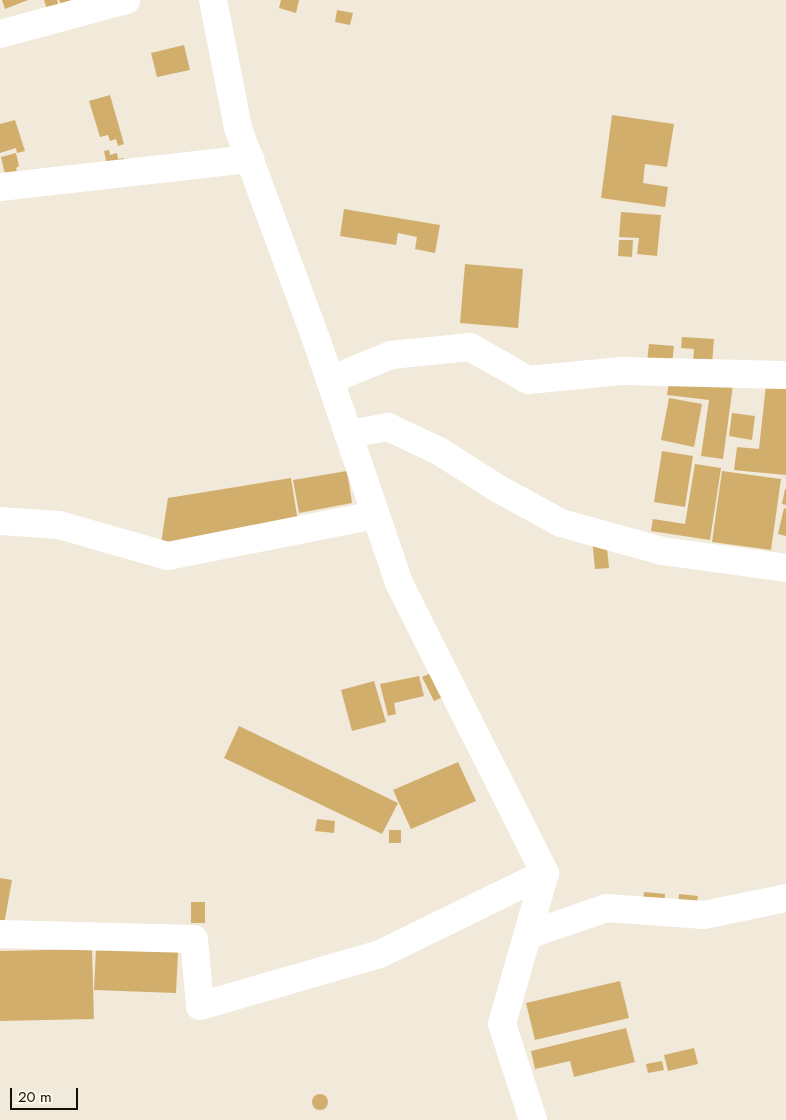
<!DOCTYPE html>
<html>
<head>
<meta charset="utf-8">
<style>
	body { margin:0 }
	#map { position:relative; width:786px; height:1120px; overflow:hidden; background:#f1e9da; font-family:Jost,sans-serif }
	div>[style] { position:absolute }
	[style*='--x'] { left:calc(var(--x)*1px); top:calc(var(--y)*1px); width:calc(var(--w)*1px); rotate:calc(var(--a)*1deg) }
	.building>* { inset:0; background:#d2ae6d }
	.round { border-radius:50% }
	.minor>* { height:28px; margin:-14px; padding:0 14px; transform-origin:14px; border-radius:14px; background:#fff }
	span { translate:-50% -50%; white-space:nowrap; text-align:center; line-height:1.15; -webkit-text-stroke:4px #fef6e7; paint-order:stroke }
	.scale { position:absolute; left:10px; top:1088px; width:68px; height:22px; box-sizing:border-box; border:2px solid #13100b; border-top:0; padding-left:6px; font-size:15px; line-height:18px; white-space:nowrap; color:#13100b; -webkit-text-stroke:4px #fef6e7; paint-order:stroke }
</style>
</head>
<body>
<div id="map">
	<div class="building">
		<div style="clip-path:polygon(2px 0,28px 0,5px 9px)"></div>
		<div style="clip-path:polygon(44px 0,57px 0,61px 12px,49px 16px)"></div>
		<div style="clip-path:polygon(59px 0,72px 0,61px 4px)"></div>
		<div style="clip-path:polygon(281px 0,299px 0,296px 13px,279px 8px)"></div>
		<div style="clip-path:polygon(337px 10px,353px 13px,350px 25px,335px 22px)"></div>
		<div style="clip-path:polygon(184px 45px,190px 70px,157px 77px,151px 53px)"></div>
		<div style="clip-path:polygon(110px 95px,124px 144px,118px 146px,116px 139px,110px 141px,108px 135px,100px 137px,89px 101px)"></div>
		<div style="clip-path:polygon(612px 115px,674px 124px,667px 167px,645px 164px,643px 183px,668px 187px,665px 207px,601px 198px)"></div>
		<div style="clip-path:polygon(15px 120px,25px 151px,17px 153px,16px 148px,0 153px,0 124px)"></div>
		<div style="clip-path:polygon(109px 150px,110px 155px,117px 153px,118px 159px,124px 158px,126px 165px,108px 170px,104px 151px)"></div>
		<div style="clip-path:polygon(16px 153px,19px 166px,16px 168px,18px 176px,6px 179px,1px 157px)"></div>
		<div style="clip-path:polygon(344px 209px,440px 225px,435px 253px,415px 249px,417px 237px,398px 233px,396px 245px,340px 236px)"></div>
		<div style="clip-path:polygon(621px 212px,661px 215px,657px 256px,637px 254px,639px 238px,619px 237px)"></div>
		<div style="clip-path:polygon(619px 240px,633px 240px,632px 257px,618px 256px)"></div>
		<div style="clip-path:polygon(465px 264px,523px 269px,518px 328px,460px 323px)"></div>
		<div style="clip-path:polygon(682px 337px,714px 339px,712px 364px,693px 362px,694px 349px,681px 348px)"></div>
		<div style="clip-path:polygon(649px 344px,674px 346px,672px 364px,647px 362px)"></div>
		<div style="clip-path:polygon(670px 375px,733px 385px,723px 459px,701px 456px,709px 400px,667px 395px)"></div>
		<div style="clip-path:polygon(766px 385px,786px 387px,786px 475px,734px 470px,737px 447px,759px 449px)"></div>
		<div style="clip-path:polygon(669px 398px,702px 404px,694px 447px,661px 440px)"></div>
		<div style="clip-path:polygon(732px 413px,755px 416px,752px 440px,729px 436px)"></div>
		<div style="clip-path:polygon(662px 451px,693px 456px,685px 507px,654px 502px)"></div>
		<div style="clip-path:polygon(695px 464px,721px 468px,710px 540px,651px 531px,653px 519px,685px 524px)"></div>
		<div style="clip-path:polygon(347px 471px,352px 503px,299px 513px,293px 480px)"></div>
		<div style="clip-path:polygon(722px 471px,781px 479px,771px 550px,712px 542px)"></div>
		<div style="clip-path:polygon(291px 478px,299px 528px,160px 550px,168px 498px)"></div>
		<div style="clip-path:polygon(785px 489px,786px 489px,786px 505px,782px 504px)"></div>
		<div style="clip-path:polygon(784px 508px,786px 509px,786px 536px,778px 534px)"></div>
		<div style="clip-path:polygon(606px 538px,609px 568px,595px 569px,592px 539px)"></div>
		<div style="clip-path:polygon(431px 673px,443px 697px,434px 701px,422px 677px)"></div>
		<div style="clip-path:polygon(419px 676px,424px 696px,394px 703px,396px 714px,388px 716px,380px 684px)"></div>
		<div style="clip-path:polygon(374px 681px,386px 722px,352px 731px,341px 690px)"></div>
		<div style="clip-path:polygon(239px 726px,398px 803px,382px 834px,224px 758px)"></div>
		<div style="clip-path:polygon(458px 762px,476px 801px,411px 829px,393px 790px)"></div>
		<div style="clip-path:polygon(317px 819px,335px 821px,334px 833px,315px 831px)"></div>
		<div style="clip-path:polygon(389px 830px,401px 830px,401px 843px,389px 843px)"></div>
		<div style="clip-path:polygon(0 878px,12px 880px,3px 930px,0 929px)"></div>
		<div style="clip-path:polygon(644px 892px,665px 894px,664px 907px,643px 904px)"></div>
		<div style="clip-path:polygon(679px 894px,698px 896px,696px 907px,678px 905px)"></div>
		<div style="clip-path:polygon(191px 902px,205px 902px,205px 923px,191px 923px)"></div>
		<div style="clip-path:polygon(96px 948px,178px 952px,176px 993px,94px 990px)"></div>
		<div style="clip-path:polygon(92px 949px,94px 1019px,0 1021px,0 951px)"></div>
		<div style="clip-path:polygon(620px 981px,629px 1018px,535px 1040px,526px 1003px)"></div>
		<div style="clip-path:polygon(626px 1028px,635px 1062px,574px 1077px,570px 1061px,535px 1069px,531px 1051px)"></div>
		<div style="clip-path:polygon(694px 1048px,698px 1064px,668px 1071px,664px 1055px)"></div>
		<div style="clip-path:polygon(662px 1061px,664px 1070px,648px 1073px,646px 1064px)"></div>
		<div class="round" style="left:312px;top:1094px;width:16px;height:16px"></div>
	</div>
	<div class="minor">
		<div style="--x:213;--y:0;--w:130;--a:78.9"></div>
		<div style="--x:238;--y:128;--w:225;--a:69.7"></div>
		<div style="--x:316;--y:339;--w:258;--a:71.2"></div>
		<div style="--x:399;--y:583;--w:325;--a:63.3"></div>
		<div style="--x:545;--y:873;--w:157;--a:105.9"></div>
		<div style="--x:502;--y:1024;--w:101;--a:72.1"></div>
		<div style="--x:0;--y:34;--w:131;--a:-15.1"></div>
		<div style="--x:0;--y:187;--w:252;--a:-6.4"></div>
		<div style="--x:330;--y:380;--w:66;--a:-22.3"></div>
		<div style="--x:391;--y:355;--w:79;--a:-5.8"></div>
		<div style="--x:470;--y:347;--w:67;--a:29.6"></div>
		<div style="--x:528;--y:380;--w:94;--a:-5.5"></div>
		<div style="--x:622;--y:371;--w:164;--a:1.4"></div>
		<div style="--x:348;--y:434;--w:41;--a:-9.9"></div>
		<div style="--x:388;--y:427;--w:56;--a:25.2"></div>
		<div style="--x:439;--y:451;--w:69;--a:32.5"></div>
		<div style="--x:497;--y:488;--w:73;--a:28.7"></div>
		<div style="--x:561;--y:523;--w:105;--a:15.5"></div>
		<div style="--x:662;--y:551;--w:125;--a:7.8"></div>
		<div style="--x:0;--y:521;--w:59;--a:3.9"></div>
		<div style="--x:59;--y:525;--w:113;--a:15.9"></div>
		<div style="--x:168;--y:556;--w:211;--a:-11.2"></div>
		<div style="--x:0;--y:934;--w:194;--a:1.5"></div>
		<div style="--x:194;--y:939;--w:67;--a:84.9"></div>
		<div style="--x:200;--y:1006;--w:187;--a:-16.1"></div>
		<div style="--x:380;--y:954;--w:184;--a:-26.1"></div>
		<div style="--x:528;--y:935;--w:83;--a:-18.9"></div>
		<div style="--x:607;--y:908;--w:97;--a:4.1"></div>
		<div style="--x:704;--y:915;--w:84;--a:-11.7"></div>
	</div>
	<div class="scale">20 m</div>
</div>
</body>
</html>
